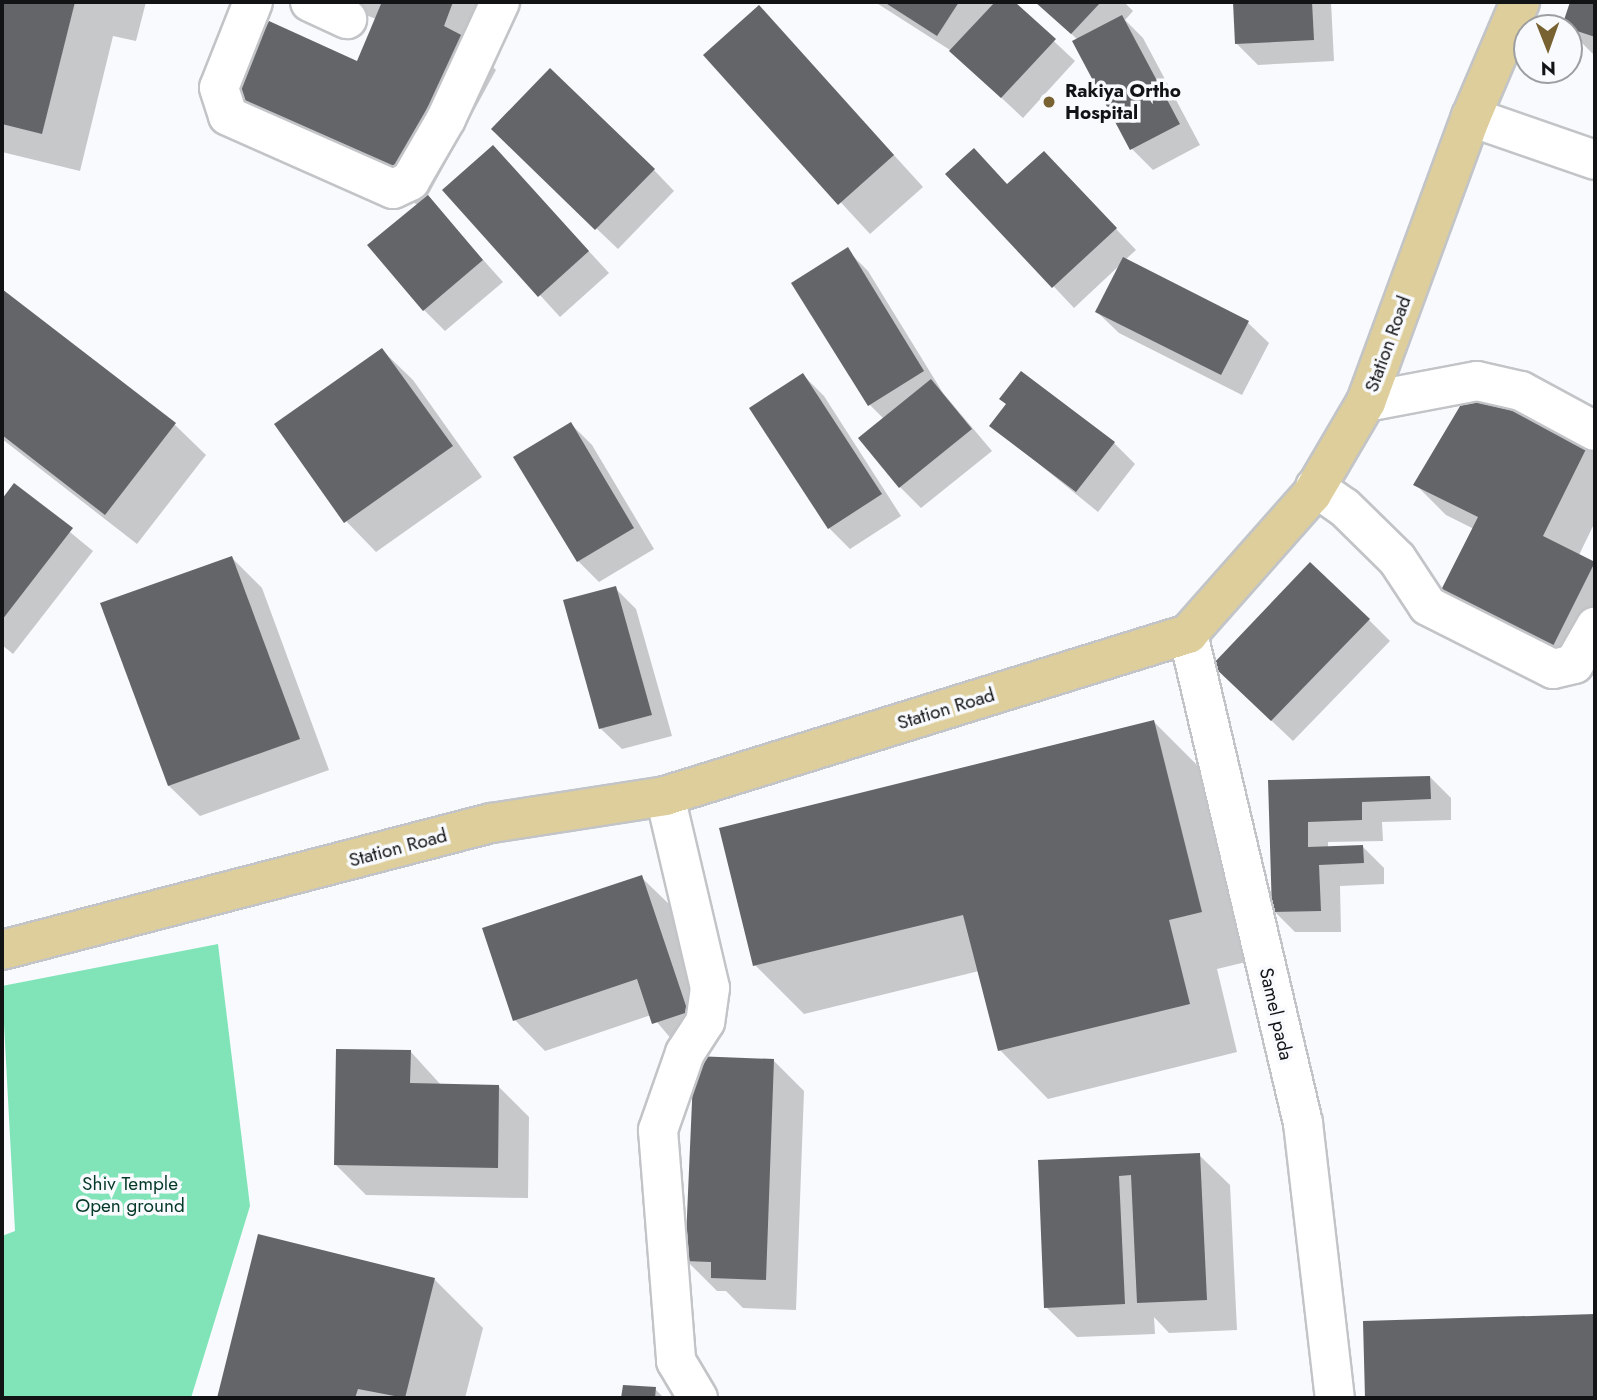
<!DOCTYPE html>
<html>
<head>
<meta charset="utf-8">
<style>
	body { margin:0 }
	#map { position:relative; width:1597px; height:1400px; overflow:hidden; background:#f8fafd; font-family:Jost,sans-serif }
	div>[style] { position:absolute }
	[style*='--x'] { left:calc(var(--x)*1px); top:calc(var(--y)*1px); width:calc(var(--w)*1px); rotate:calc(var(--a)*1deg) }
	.green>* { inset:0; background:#81e4b9 }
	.shadow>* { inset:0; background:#0003 }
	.building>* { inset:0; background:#646568 }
	.roads { filter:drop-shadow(2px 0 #c2c4c7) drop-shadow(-2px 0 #c2c4c7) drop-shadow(0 2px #c2c4c7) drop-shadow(0 -2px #c2c4c7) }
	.minor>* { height:38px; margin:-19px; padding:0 19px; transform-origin:19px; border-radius:19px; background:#fff }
	.major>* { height:38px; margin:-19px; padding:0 19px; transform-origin:19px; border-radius:19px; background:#ddce9b }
	.dots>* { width:19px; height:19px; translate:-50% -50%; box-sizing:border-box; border:4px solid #f8fafd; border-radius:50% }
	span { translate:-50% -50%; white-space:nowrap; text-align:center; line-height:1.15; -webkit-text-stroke:7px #f8fafd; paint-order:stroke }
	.poi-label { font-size:19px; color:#121314; font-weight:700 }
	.left { translate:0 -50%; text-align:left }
	.street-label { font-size:19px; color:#121314 }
	.park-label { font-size:19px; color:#053927 }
	.frame { position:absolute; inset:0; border:4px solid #121314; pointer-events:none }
	.north { position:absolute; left:1513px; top:14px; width:70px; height:70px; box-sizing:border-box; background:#f8fafd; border:2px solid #9c9ea0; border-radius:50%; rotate:179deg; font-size:19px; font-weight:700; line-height:28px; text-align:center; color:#121314 }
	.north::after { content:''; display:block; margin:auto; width:24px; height:32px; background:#796232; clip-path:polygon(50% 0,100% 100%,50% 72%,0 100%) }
</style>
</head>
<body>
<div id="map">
	<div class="green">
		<div style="clip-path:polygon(218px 944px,250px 1206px,191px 1398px,2px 1398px,2px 1236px,15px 1231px,2px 986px)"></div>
	</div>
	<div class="shadow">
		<div style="clip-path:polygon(2px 2px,146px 2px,136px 41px,113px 36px,80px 171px,2px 152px)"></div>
		<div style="clip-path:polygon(332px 2px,495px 2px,476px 50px,496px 70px,427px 197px,503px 282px,445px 331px,424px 310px,418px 205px,264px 124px,233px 94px,358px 63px,376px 19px)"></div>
		<div style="clip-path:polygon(875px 2px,994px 2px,994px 6px,1012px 2px,1075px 61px,1023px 118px,950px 50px)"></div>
		<div style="clip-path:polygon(1036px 2px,1124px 2px,1133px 11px,1125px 20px,1143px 38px,1200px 145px,1153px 170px,1132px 149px,1075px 41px,1078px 40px)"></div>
		<div style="clip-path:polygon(1235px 2px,1331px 2px,1334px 61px,1258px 65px,1237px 44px)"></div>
		<div style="clip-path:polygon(1571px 2px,1595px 2px,1595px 56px,1564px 25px)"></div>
		<div style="clip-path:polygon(759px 7px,923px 187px,870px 234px,705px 55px)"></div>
		<div style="clip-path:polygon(493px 147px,609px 273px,560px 317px,444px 190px)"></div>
		<div style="clip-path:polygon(514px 150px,654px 170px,674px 191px,618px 249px)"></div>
		<div style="clip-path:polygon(948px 174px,1008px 186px,1064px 174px,1136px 250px,1125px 260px,1247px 322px,1269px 343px,1242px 395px,1119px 333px,1097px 312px,1121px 264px,1074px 308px)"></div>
		<div style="clip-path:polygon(847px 250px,868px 271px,943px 393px,992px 451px,921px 508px,900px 487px,884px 419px,869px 404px)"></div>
		<div style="clip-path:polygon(2px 291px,175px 425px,206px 455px,137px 544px,2px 439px)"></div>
		<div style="clip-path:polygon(382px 350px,413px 380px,482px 477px,376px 552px,346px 521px)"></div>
		<div style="clip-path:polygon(803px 375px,824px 396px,901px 516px,850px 549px,829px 528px)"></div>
		<div style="clip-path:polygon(1470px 394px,1595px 449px,1595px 522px,1579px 555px,1595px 564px,1595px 652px,1580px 683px,1470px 629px,1474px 529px,1446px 515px,1415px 484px)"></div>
		<div style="clip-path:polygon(571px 424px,592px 445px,654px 549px,599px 582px,578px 561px)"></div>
		<div style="clip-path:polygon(991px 425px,1114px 443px,1135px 464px,1098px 512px)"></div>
		<div style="clip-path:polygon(14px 486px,93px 551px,13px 654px,2px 645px,2px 502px)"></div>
		<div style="clip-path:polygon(232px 558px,262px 588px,329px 770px,200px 816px,169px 786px,102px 604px)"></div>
		<div style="clip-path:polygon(615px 588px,636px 609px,672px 736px,622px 749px,600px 728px)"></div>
		<div style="clip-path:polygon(1369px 620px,1390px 641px,1293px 741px,1235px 686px)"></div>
		<div style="clip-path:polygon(1153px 721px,1202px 770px,1250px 961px,1217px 969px,1237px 1052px,1048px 1099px,1000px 1050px,979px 971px,804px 1014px,755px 965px)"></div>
		<div style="clip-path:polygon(1430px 777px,1451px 798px,1451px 820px,1382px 822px,1383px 841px,1328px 842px,1328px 848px,1363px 847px,1384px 868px,1384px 884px,1340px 886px,1341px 932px,1295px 932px,1274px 911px,1270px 782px)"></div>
		<div style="clip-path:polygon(641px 877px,672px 907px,717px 1042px,684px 1054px,651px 1015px,545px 1051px,515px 1020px)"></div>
		<div style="clip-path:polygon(411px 1052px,441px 1085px,499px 1087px,529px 1117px,528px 1198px,366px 1195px,335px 1164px)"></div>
		<div style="clip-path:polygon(774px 1061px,804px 1091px,796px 1310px,743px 1308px,726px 1291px,717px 1291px,687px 1261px)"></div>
		<div style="clip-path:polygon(1199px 1155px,1230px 1185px,1237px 1330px,1169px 1333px,1154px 1317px,1155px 1334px,1077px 1337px,1046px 1307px,1039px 1162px)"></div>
		<div style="clip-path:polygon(259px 1236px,434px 1279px,483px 1328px,465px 1398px,218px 1398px)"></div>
		<div style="clip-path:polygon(1595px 1316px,1595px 1398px,1367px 1398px,1365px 1323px)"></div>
		<div style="clip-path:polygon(624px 1387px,655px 1389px,664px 1398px,623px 1398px)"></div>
	</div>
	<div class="building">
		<div style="clip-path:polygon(2px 2px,75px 2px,42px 134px,2px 124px)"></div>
		<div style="clip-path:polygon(376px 2px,453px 2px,444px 26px,467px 38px,391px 178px,231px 94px,269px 21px,357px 61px,381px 4px)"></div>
		<div style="clip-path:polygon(884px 2px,959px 2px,937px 36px)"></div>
		<div style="clip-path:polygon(995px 2px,1015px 2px,1056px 39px,1001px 98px,949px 51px)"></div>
		<div style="clip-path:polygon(1035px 2px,1101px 2px,1071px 34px)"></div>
		<div style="clip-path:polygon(1233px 2px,1312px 2px,1314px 40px,1235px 44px)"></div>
		<div style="clip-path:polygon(1570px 2px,1595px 2px,1595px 37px,1562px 26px)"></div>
		<div style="clip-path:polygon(759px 5px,894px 155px,838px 205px,703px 55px)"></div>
		<div style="clip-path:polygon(1122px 15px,1180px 124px,1130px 150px,1072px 41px)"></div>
		<div style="clip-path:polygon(550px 68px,655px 169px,595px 230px,491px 129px)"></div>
		<div style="clip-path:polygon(493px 145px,589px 251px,538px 297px,442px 190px)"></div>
		<div style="clip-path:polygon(974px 148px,1007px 184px,1044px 151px,1117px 228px,1052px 288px,945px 174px)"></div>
		<div style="clip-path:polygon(428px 195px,483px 260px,423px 311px,367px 245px)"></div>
		<div style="clip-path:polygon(848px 247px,924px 371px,868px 406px,791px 283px)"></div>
		<div style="clip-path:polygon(1123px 257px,1249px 321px,1221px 375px,1095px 312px)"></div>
		<div style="clip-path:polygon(2px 289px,176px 423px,105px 515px,2px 435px)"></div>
		<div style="clip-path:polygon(382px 348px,453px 446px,344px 523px,274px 424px)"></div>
		<div style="clip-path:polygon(1021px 371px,1115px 442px,1076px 492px,989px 426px,1006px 404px,999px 399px)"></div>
		<div style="clip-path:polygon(803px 373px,882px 494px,828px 529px,749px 408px)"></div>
		<div style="clip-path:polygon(931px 379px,972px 429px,899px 488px,858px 438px)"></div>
		<div style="clip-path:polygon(1469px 391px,1590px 441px,1543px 536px,1595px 562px,1549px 654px,1437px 598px,1478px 517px,1413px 485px)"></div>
		<div style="clip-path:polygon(571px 422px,634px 528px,577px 562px,513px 457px)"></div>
		<div style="clip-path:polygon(14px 483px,73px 528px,2px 620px,2px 499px)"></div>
		<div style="clip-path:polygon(232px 556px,300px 739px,168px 786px,100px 603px)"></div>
		<div style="clip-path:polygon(1310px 562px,1370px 619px,1271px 721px,1212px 665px)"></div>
		<div style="clip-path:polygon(616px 586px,652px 715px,599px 729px,563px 600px)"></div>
		<div style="clip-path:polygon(1154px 720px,1202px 912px,1169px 920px,1190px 1004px,998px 1051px,963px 915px,753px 966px,719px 828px)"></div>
		<div style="clip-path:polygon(1430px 776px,1431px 799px,1362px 802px,1362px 820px,1308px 822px,1308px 847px,1363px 845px,1364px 863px,1319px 865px,1321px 911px,1272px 912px,1268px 780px)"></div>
		<div style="clip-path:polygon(642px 875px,688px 1012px,652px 1024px,637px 979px,513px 1021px,482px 928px)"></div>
		<div style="clip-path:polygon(336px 1049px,411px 1050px,410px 1083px,499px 1085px,498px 1168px,334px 1165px)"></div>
		<div style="clip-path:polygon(694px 1056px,774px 1059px,766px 1280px,711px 1278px,711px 1262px,685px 1261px)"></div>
		<div style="clip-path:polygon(1200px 1153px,1207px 1300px,1137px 1303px,1131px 1175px,1119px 1176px,1125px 1304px,1044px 1308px,1038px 1160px)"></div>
		<div style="clip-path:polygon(258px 1234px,435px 1278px,405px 1398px,358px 1389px,355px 1398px,217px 1398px)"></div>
		<div style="clip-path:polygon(1595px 1314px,1595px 1398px,1365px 1398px,1363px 1321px)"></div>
		<div style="clip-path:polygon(623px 1385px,656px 1387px,655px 1398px,621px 1398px)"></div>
	</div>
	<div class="roads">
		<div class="minor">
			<div style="--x:253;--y:2;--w:92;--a:111.6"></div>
			<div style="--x:219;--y:88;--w:29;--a:72"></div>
			<div style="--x:228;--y:116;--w:180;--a:23.9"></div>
			<div style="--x:393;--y:189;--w:19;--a:-25"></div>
			<div style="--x:410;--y:181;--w:72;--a:-59.9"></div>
			<div style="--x:446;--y:119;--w:129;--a:-65.2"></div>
			<div style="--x:310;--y:2;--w:41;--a:24.7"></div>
			<div style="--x:1471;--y:117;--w:131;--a:19.1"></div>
			<div style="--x:1366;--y:402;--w:113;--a:-10.7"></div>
			<div style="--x:1477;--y:381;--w:45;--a:12.8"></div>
			<div style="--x:1521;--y:391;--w:84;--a:28.4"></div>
			<div style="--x:1315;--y:487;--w:35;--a:35"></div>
			<div style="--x:1344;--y:507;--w:74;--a:44.5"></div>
			<div style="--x:1397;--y:559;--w:56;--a:56.6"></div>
			<div style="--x:1428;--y:606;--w:140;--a:26.7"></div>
			<div style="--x:1553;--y:669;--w:22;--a:-13"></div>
			<div style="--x:1574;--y:664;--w:43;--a:-60.4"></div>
			<div style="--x:1188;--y:634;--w:502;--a:76.77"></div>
			<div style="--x:1303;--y:1123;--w:277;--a:83.4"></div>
			<div style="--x:665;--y:796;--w:197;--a:76.8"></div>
			<div style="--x:710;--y:988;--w:34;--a:98"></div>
			<div style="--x:705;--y:1022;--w:37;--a:123"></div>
			<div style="--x:685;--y:1053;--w:82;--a:109.3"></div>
			<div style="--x:658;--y:1130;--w:232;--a:85.5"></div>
			<div style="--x:676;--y:1361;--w:43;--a:59.3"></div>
		</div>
		<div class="major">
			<div style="--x:2;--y:950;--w:505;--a:-14.56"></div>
			<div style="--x:491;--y:823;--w:176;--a:-8.8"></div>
			<div style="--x:665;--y:796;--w:548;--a:-17.21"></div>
			<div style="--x:1188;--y:634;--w:187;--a:-48.5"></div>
			<div style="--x:1312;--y:494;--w:107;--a:-59.6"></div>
			<div style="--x:1366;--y:402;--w:304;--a:-69.8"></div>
			<div style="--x:1471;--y:117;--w:125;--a:-66.9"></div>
		</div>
	</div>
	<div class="dots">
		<div style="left:1049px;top:102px;background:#796232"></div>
	</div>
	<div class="poi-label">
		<span class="left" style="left:1065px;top:102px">Rakiya Ortho<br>Hospital</span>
	</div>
	<div class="street-label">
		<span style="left:1388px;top:344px;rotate:-70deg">Station Road</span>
		<span style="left:946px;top:709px;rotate:-17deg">Station Road</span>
		<span style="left:398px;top:848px;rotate:-15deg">Station Road</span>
		<span style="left:1276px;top:1014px;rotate:77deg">Samel pada</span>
	</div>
	<div class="park-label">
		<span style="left:130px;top:1195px">Shiv Temple<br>Open ground</span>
	</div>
	<div class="frame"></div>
	<div class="north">N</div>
</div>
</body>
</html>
